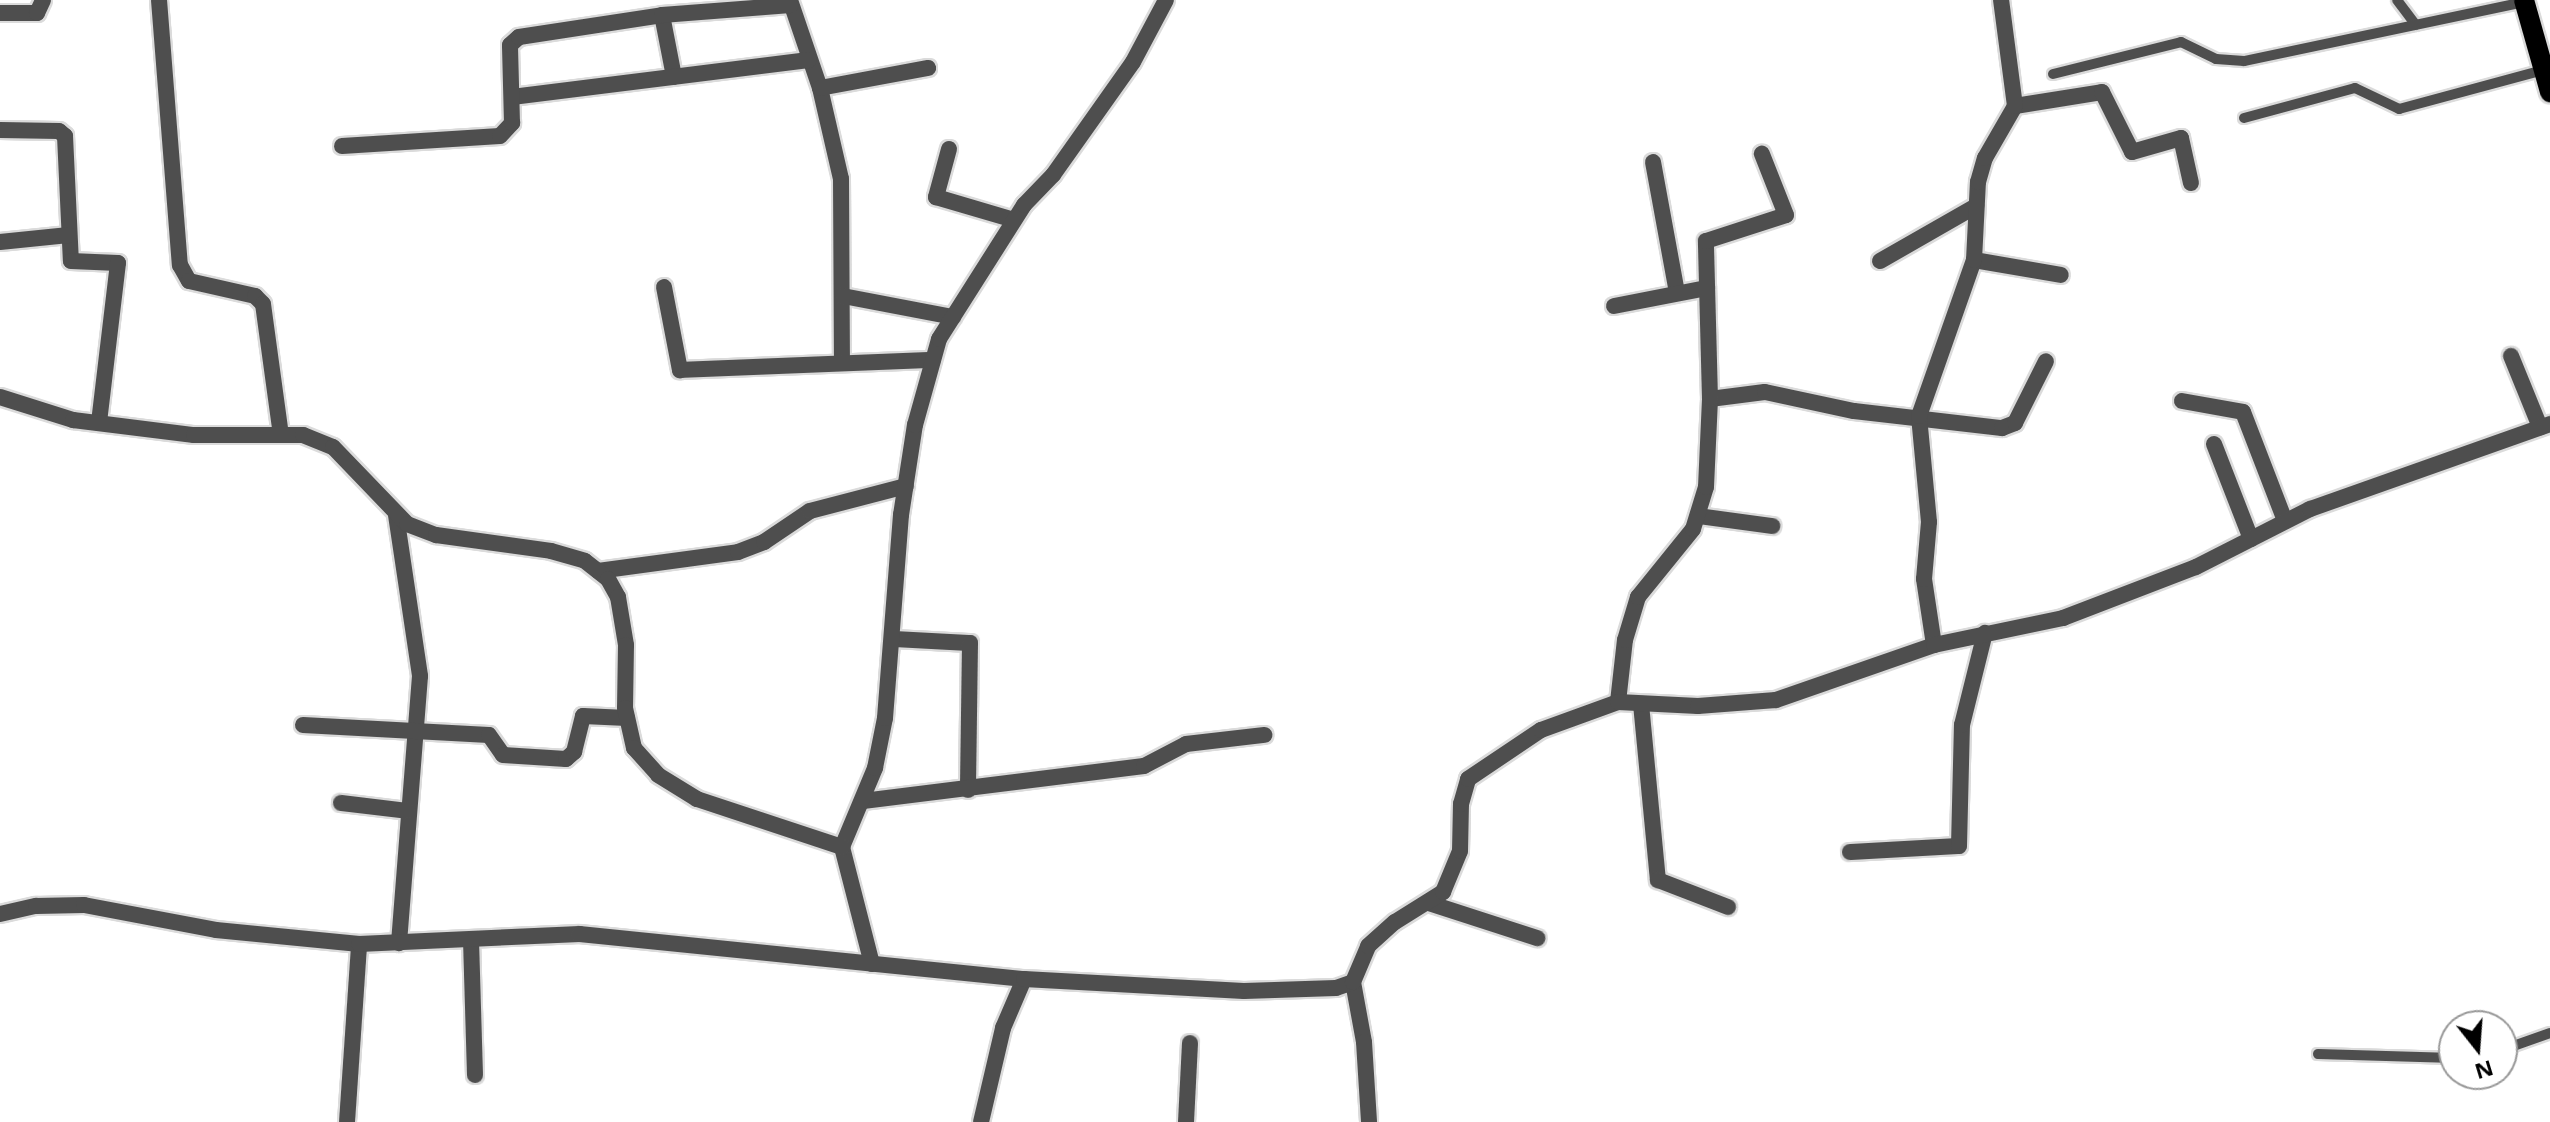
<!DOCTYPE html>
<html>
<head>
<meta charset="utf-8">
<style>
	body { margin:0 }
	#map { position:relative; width:2550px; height:1122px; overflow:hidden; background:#fff; font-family:"Open Sans",sans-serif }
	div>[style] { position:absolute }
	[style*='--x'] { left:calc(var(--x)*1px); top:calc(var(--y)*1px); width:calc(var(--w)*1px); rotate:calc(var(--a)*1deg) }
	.roads { filter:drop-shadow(2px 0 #dbdbdb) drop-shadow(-2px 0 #dbdbdb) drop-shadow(0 2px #dbdbdb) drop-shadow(0 -2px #dbdbdb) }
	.service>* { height:10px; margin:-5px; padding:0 5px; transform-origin:5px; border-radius:5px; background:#4e4e4e }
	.minor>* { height:16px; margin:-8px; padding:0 8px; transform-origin:8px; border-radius:8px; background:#4e4e4e }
	.tertiary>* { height:16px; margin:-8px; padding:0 8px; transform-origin:8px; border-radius:8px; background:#4e4e4e }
	.primary>* { height:20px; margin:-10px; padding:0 10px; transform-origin:10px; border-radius:10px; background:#000 }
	span { translate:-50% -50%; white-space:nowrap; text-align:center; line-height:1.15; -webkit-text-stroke:8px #fff; paint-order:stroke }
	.north { position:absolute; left:2438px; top:1010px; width:80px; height:80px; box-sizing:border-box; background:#fff; border:2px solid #999; border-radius:50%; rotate:163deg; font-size:22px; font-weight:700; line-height:32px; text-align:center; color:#000 }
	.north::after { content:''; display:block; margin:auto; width:28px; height:36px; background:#000; clip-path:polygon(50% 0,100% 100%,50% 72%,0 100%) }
</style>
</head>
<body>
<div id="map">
	<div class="roads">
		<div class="service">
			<div style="--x:2397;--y:0;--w:31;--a:53"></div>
			<div style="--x:2053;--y:74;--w:132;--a:-14"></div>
			<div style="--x:2181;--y:42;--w:39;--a:26"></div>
			<div style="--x:2216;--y:59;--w:28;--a:4"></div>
			<div style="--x:2244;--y:61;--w:286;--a:-11.9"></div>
			<div style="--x:2244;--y:118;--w:115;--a:-15.1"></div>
			<div style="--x:2355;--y:88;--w:49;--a:25.5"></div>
			<div style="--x:2399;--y:109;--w:150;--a:-15.1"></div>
			<div style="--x:2502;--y:1050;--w:51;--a:-19.5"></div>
			<div style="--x:2318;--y:1054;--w:136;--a:1.7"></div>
		</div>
		<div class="minor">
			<div style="--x:159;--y:0;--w:266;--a:85.5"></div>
			<div style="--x:180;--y:265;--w:18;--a:61"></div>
			<div style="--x:189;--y:281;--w:68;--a:12.8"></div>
			<div style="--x:255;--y:296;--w:11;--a:45"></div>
			<div style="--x:263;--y:304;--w:132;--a:82.2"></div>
			<div style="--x:790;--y:0;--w:93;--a:71.2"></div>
			<div style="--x:820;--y:88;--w:93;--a:77"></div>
			<div style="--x:841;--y:179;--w:184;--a:89.7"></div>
			<div style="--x:0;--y:13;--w:37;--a:0"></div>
			<div style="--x:37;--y:13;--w:14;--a:-65"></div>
			<div style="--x:662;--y:15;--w:63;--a:79"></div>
			<div style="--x:820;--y:88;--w:110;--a:-10.5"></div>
			<div style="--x:512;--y:97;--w:299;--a:-7.1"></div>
			<div style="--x:2015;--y:106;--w:88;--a:-9.1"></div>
			<div style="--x:2102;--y:92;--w:67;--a:63.4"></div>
			<div style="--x:2132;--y:152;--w:51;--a:-15.9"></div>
			<div style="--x:2181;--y:138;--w:46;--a:77.5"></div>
			<div style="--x:0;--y:130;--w:59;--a:1"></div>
			<div style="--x:59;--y:131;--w:8;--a:40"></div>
			<div style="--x:65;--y:136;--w:125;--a:87.3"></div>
			<div style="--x:71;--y:261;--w:47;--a:2.4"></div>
			<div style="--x:118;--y:263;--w:161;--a:96.8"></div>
			<div style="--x:342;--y:146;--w:158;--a:-3.6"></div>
			<div style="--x:500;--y:136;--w:18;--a:-47"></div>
			<div style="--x:512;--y:123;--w:78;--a:-91.5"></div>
			<div style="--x:510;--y:45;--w:12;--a:-42"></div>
			<div style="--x:519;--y:37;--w:145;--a:-8.7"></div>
			<div style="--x:662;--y:15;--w:129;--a:-4.4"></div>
			<div style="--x:949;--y:149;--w:50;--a:105.2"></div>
			<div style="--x:936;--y:197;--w:81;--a:16.4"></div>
			<div style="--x:1653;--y:162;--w:133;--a:79.6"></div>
			<div style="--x:0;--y:242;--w:69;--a:-5.8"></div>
			<div style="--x:1974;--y:260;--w:88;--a:9.8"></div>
			<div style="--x:1880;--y:261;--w:111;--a:-29.8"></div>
			<div style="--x:664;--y:287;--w:85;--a:79.1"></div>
			<div style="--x:680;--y:370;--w:253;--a:-2.3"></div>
			<div style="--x:843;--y:296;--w:112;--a:10.8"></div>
			<div style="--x:1614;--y:306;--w:95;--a:-11"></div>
			<div style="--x:2511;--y:356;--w:77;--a:67.8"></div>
			<div style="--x:1710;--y:399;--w:55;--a:-7.3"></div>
			<div style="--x:1765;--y:392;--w:91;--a:12.1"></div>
			<div style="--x:1854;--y:411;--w:149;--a:6.6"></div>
			<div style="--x:2002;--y:428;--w:14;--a:-21"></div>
			<div style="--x:2015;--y:423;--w:69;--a:-63.4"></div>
			<div style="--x:2182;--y:401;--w:62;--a:10.2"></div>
			<div style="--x:2243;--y:412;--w:117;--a:68.9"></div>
			<div style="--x:2214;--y:444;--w:102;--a:68.7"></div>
			<div style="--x:396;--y:515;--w:163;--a:81.5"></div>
			<div style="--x:420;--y:676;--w:268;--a:94.5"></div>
			<div style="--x:1698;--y:516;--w:75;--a:7.7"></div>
			<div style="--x:598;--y:571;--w:141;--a:-7.7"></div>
			<div style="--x:738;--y:552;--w:28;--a:-21"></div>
			<div style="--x:764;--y:542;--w:55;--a:-34"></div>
			<div style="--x:810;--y:511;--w:99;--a:-14.6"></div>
			<div style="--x:893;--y:639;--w:77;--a:3"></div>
			<div style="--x:970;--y:643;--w:147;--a:90.8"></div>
			<div style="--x:1934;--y:645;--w:67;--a:-98.6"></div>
			<div style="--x:1924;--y:579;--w:57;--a:-85"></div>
			<div style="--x:1929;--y:522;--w:106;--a:-95.4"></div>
			<div style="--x:1919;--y:416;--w:165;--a:-70.6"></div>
			<div style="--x:1974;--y:260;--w:78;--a:-87.1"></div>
			<div style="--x:1978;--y:182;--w:25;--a:-74"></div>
			<div style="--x:1985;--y:158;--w:60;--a:-60"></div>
			<div style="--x:2015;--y:106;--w:107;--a:-97.5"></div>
			<div style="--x:1618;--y:702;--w:62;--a:-83.6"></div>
			<div style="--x:1625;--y:640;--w:45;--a:-73.2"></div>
			<div style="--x:1638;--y:597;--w:87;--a:-51"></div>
			<div style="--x:1693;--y:529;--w:44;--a:-72.8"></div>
			<div style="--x:1706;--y:487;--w:88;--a:-87.4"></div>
			<div style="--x:1710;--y:399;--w:158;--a:-91.5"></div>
			<div style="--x:1706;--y:241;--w:84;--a:-18"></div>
			<div style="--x:1786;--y:215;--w:66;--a:-111.5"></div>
			<div style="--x:1641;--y:704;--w:177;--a:84.5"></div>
			<div style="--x:1658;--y:880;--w:75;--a:21.1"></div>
			<div style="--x:303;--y:725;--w:186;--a:3.1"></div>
			<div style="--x:489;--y:735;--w:24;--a:55"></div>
			<div style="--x:503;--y:755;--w:63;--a:3.6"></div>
			<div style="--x:566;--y:759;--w:11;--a:-41"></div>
			<div style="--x:574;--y:752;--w:37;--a:-76"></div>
			<div style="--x:583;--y:716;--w:44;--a:2.6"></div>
			<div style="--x:863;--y:801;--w:283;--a:-7.1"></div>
			<div style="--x:1144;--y:766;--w:47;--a:-27.6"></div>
			<div style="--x:1186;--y:744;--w:79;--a:-6.6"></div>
			<div style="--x:341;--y:803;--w:67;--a:6.8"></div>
			<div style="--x:1850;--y:852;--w:109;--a:-3.2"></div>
			<div style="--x:1959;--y:846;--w:121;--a:-88.6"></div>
			<div style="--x:1962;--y:725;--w:95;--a:-76"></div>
			<div style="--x:1429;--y:903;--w:114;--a:18"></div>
			<div style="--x:471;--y:940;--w:135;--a:88.3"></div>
			<div style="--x:872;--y:964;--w:121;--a:-104.4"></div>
			<div style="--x:842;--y:847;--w:86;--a:-67.3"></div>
			<div style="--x:875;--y:768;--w:51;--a:-78.7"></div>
			<div style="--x:885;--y:718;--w:204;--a:-85.5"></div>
			<div style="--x:901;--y:515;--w:91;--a:-81.2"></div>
			<div style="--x:915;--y:425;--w:89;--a:-74.4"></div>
			<div style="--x:939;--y:339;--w:159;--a:-57.6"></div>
			<div style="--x:1024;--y:205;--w:42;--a:-46"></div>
			<div style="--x:1053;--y:175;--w:138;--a:-54.7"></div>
			<div style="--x:1133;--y:62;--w:70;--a:-62"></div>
			<div style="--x:1353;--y:982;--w:61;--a:79.6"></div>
			<div style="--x:1364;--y:1042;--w:80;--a:86.4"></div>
			<div style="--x:347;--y:1122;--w:178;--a:-86.1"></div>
			<div style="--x:981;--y:1122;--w:97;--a:-76.8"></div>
			<div style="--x:1003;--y:1028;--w:53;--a:-66.8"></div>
			<div style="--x:1186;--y:1122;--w:79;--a:-87.1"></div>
		</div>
		<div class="tertiary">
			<div style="--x:0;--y:397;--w:77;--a:17.5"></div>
			<div style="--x:73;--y:420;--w:122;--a:7.1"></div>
			<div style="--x:194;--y:435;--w:109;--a:0"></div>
			<div style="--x:303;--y:435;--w:32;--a:22"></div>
			<div style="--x:333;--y:447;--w:107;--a:46.1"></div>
			<div style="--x:407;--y:524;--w:31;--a:21"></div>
			<div style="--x:436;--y:535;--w:116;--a:7.9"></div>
			<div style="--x:551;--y:551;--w:35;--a:16"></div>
			<div style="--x:585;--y:561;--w:29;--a:38"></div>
			<div style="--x:608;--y:579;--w:21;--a:61"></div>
			<div style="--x:618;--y:597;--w:49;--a:80.5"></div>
			<div style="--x:626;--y:645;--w:63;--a:90.9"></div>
			<div style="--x:625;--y:708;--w:41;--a:77.3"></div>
			<div style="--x:634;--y:748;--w:36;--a:48"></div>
			<div style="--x:658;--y:775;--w:46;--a:31.6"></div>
			<div style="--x:697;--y:799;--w:153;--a:18.3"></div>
			<div style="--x:0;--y:914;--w:37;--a:-13"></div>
			<div style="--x:36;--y:906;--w:48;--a:-1.2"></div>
			<div style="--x:84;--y:905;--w:134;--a:10.7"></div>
			<div style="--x:216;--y:930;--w:144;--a:5.6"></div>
			<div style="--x:359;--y:944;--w:221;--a:-2.6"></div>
			<div style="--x:580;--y:934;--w:446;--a:5.8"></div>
			<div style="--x:1024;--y:979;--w:220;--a:3.1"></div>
			<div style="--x:1244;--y:991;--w:92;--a:-1.9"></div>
			<div style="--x:1336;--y:988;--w:18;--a:-19"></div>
			<div style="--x:1353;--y:982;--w:39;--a:-67"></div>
			<div style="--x:1368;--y:946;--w:36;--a:-42"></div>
			<div style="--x:1395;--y:922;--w:57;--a:-32"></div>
			<div style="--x:1443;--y:892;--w:44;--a:-67.5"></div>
			<div style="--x:1460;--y:851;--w:47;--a:-88.8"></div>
			<div style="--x:1461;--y:804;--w:26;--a:-74"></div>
			<div style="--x:1468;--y:779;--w:88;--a:-33.9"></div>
			<div style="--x:1541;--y:730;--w:82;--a:-20"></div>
			<div style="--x:1618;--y:702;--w:80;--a:2.9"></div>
			<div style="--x:1698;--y:706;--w:78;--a:-4.4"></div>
			<div style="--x:1776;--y:700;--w:167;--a:-19.2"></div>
			<div style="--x:1934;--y:645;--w:132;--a:-11.8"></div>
			<div style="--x:2063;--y:618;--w:142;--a:-21"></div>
			<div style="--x:2196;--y:567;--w:128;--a:-27"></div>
			<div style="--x:2310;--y:509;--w:255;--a:-19.5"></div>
		</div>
		<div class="primary">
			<div style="--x:2524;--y:0;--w:96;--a:74.2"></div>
		</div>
	</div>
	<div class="north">N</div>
</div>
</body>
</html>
